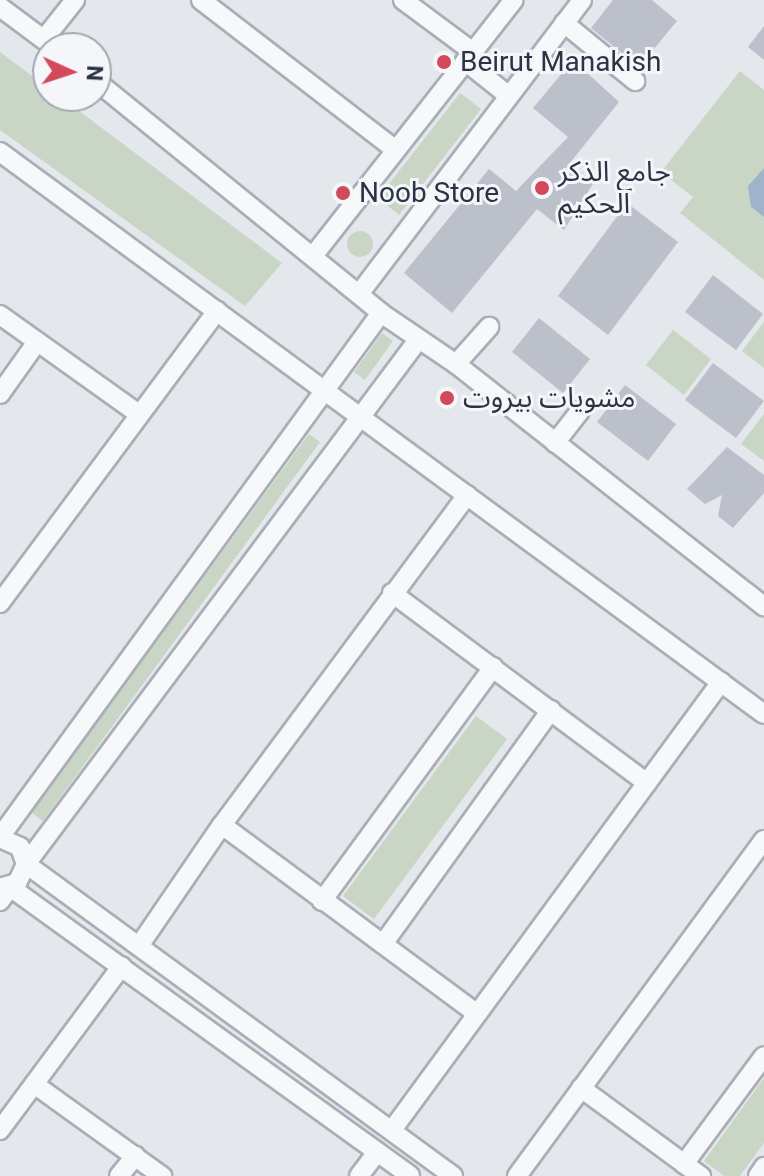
<!DOCTYPE html>
<html>
<head>
<meta charset="utf-8">
<style>
	body { margin:0 }
	#map { position:relative; width:764px; height:1176px; overflow:hidden; background:#e4e7ec; font-family:Roboto,"Noto Sans Arabic",sans-serif }
	div>[style] { position:absolute }
	[style*='--x'] { left:calc(var(--x)*1px); top:calc(var(--y)*1px); width:calc(var(--w)*1px); rotate:calc(var(--a)*1deg) }
	.green>* { inset:0; background:#c9d6c5 }
	.round { border-radius:50% }
	.water>* { inset:0; background:#9fb4cc }
	.building>* { inset:0; background:#bbc0ca }
	.roads { filter:drop-shadow(2px 0 #a9aeb7) drop-shadow(-2px 0 #a9aeb7) drop-shadow(0 2px #a9aeb7) drop-shadow(0 -2px #a9aeb7) }
	.street>* { height:18px; margin:-9px; padding:0 9px; transform-origin:9px; border-radius:9px; background:#f7f8fa }
	.dots>* { width:22px; height:22px; translate:-50% -50%; box-sizing:border-box; border:4px solid #f4f6f9; border-radius:50% }
	span { translate:-50% -50%; white-space:nowrap; text-align:center; line-height:1.15; -webkit-text-stroke:6px #f4f6f9; paint-order:stroke }
	.poi-label { font-size:28px; color:#2b3445 }
	.left { translate:0 -50%; text-align:left }
	.north { position:absolute; left:32px; top:32px; width:80px; height:80px; box-sizing:border-box; background:#f4f6f9; border:2px solid #a4a8b1; border-radius:50%; rotate:93deg; font-size:22px; font-weight:700; line-height:32px; text-align:center; color:#2b3445 }
	.north::after { content:''; display:block; margin:auto; width:28px; height:36px; background:#d1495b; clip-path:polygon(50% 0,100% 100%,50% 72%,0 100%) }
</style>
</head>
<body>
<div id="map">
	<div class="green">
		<div style="clip-path:polygon(0 52px,48px 88px,48px 96px,59px 96px,282px 263px,245px 306px,0 130px)"></div>
		<div style="clip-path:polygon(740px 71px,764px 90px,764px 280px,680px 213px,693px 197px,661px 172px)"></div>
		<div style="clip-path:polygon(460px 93px,481px 109px,399px 215px,378px 198px)"></div>
		<div class="round" style="left:347px;top:231px;width:26px;height:26px"></div>
		<div style="clip-path:polygon(764px 322px,764px 368px,742px 351px)"></div>
		<div style="clip-path:polygon(673px 330px,711px 359px,684px 395px,646px 365px)"></div>
		<div style="clip-path:polygon(382px 333px,393px 341px,365px 380px,354px 372px)"></div>
		<div style="clip-path:polygon(764px 414px,764px 461px,741px 444px)"></div>
		<div style="clip-path:polygon(309px 434px,320px 442px,43px 821px,31px 812px)"></div>
		<div style="clip-path:polygon(476px 716px,507px 739px,374px 919px,343px 896px)"></div>
		<div style="clip-path:polygon(764px 1078px,764px 1143px,740px 1176px,724px 1176px,704px 1161px)"></div>
	</div>
	<div class="water">
		<div style="clip-path:polygon(764px 168px,764px 217px,751px 207px,748px 186px)"></div>
	</div>
	<div class="building">
		<div style="clip-path:polygon(613px 0,652px 0,677px 21px,639px 67px,591px 28px)"></div>
		<div style="clip-path:polygon(764px 26px,764px 60px,748px 47px)"></div>
		<div style="clip-path:polygon(573px 60px,619px 102px,569px 164px,594px 182px,564px 230px,537px 209px,452px 313px,404px 273px,489px 169px,516px 191px,568px 137px,533px 108px)"></div>
		<div style="clip-path:polygon(627px 203px,678px 242px,608px 335px,558px 296px)"></div>
		<div style="clip-path:polygon(713px 275px,763px 314px,736px 350px,685px 312px)"></div>
		<div style="clip-path:polygon(539px 318px,590px 359px,563px 393px,512px 352px)"></div>
		<div style="clip-path:polygon(713px 363px,764px 401px,736px 438px,685px 400px)"></div>
		<div style="clip-path:polygon(625px 385px,676px 424px,648px 461px,597px 422px)"></div>
		<div style="clip-path:polygon(727px 447px,764px 475px,764px 493px,733px 528px,718px 516px,722px 495px,705px 504px,687px 489px)"></div>
	</div>
	<div class="roads">
		<div class="street">
			<div style="--x:201;--y:0;--w:246;--a:37.6"></div>
			<div style="--x:403;--y:0;--w:87;--a:36.6"></div>
			<div style="--x:0;--y:7;--w:69;--a:36.7"></div>
			<div style="--x:564;--y:23;--w:92;--a:39.2"></div>
			<div style="--x:44;--y:39;--w:50;--a:-51.5"></div>
			<div style="--x:465;--y:61;--w:56;--a:38.5"></div>
			<div style="--x:96;--y:81;--w:367;--a:39.1"></div>
			<div style="--x:381;--y:313;--w:91;--a:34.2"></div>
			<div style="--x:456;--y:364;--w:392;--a:38.2"></div>
			<div style="--x:0;--y:152;--w:948;--a:36.34"></div>
			<div style="--x:313;--y:256;--w:325;--a:-51.9"></div>
			<div style="--x:359;--y:294;--w:369;--a:-52.8"></div>
			<div style="--x:0;--y:315;--w:171;--a:35.5"></div>
			<div style="--x:418;--y:340;--w:654;--a:126.8"></div>
			<div style="--x:26;--y:864;--w:529;--a:36.15"></div>
			<div style="--x:456;--y:364;--w:50;--a:-48.3"></div>
			<div style="--x:0;--y:394;--w:64;--a:-54.6"></div>
			<div style="--x:555;--y:443;--w:41;--a:-52"></div>
			<div style="--x:392;--y:593;--w:318;--a:36.7"></div>
			<div style="--x:0;--y:603;--w:364;--a:-53.4"></div>
			<div style="--x:222;--y:825;--w:316;--a:36.5"></div>
			<div style="--x:0;--y:837;--w:648;--a:-53.98"></div>
			<div style="--x:0;--y:838;--w:22;--a:24"></div>
			<div style="--x:20;--y:847;--w:18;--a:71"></div>
			<div style="--x:26;--y:864;--w:21;--a:115"></div>
			<div style="--x:17;--y:883;--w:18;--a:164"></div>
			<div style="--x:0;--y:901;--w:17;--a:-54"></div>
			<div style="--x:10;--y:887;--w:493;--a:35.8"></div>
			<div style="--x:322;--y:901;--w:290;--a:-53.8"></div>
			<div style="--x:383;--y:944;--w:288;--a:-54.3"></div>
			<div style="--x:139;--y:946;--w:147;--a:-55.6"></div>
			<div style="--x:222;--y:825;--w:411;--a:-53.4"></div>
			<div style="--x:34;--y:1084;--w:158;--a:35.7"></div>
			<div style="--x:581;--y:1088;--w:149;--a:36.3"></div>
			<div style="--x:0;--y:1130;--w:204;--a:-53.4"></div>
			<div style="--x:392;--y:1130;--w:556;--a:-53.71"></div>
			<div style="--x:684;--y:1164;--w:134;--a:-53.5"></div>
			<div style="--x:119;--y:1176;--w:26;--a:-51"></div>
			<div style="--x:359;--y:1176;--w:30;--a:-53"></div>
			<div style="--x:517;--y:1176;--w:417;--a:-53.7"></div>
			<div style="--x:758;--y:1176;--w:11;--a:-56"></div>
		</div>
	</div>
	<div class="dots">
		<div style="left:444px;top:62px;background:#d1495b"></div>
		<div style="left:542px;top:188px;background:#d1495b"></div>
		<div style="left:343px;top:193px;background:#d1495b"></div>
		<div style="left:447px;top:398px;background:#d1495b"></div>
	</div>
	<div class="poi-label">
		<span class="left" style="left:460px;top:62px">Beirut Manakish</span>
		<span class="left" style="left:558px;top:188px">جامع الذكر<br>الحكيم</span>
		<span class="left" style="left:359px;top:193px">Noob Store</span>
		<span class="left" style="left:463px;top:398px">مشويات بيروت</span>
	</div>
	<div class="north">N</div>
</div>
</body>
</html>
